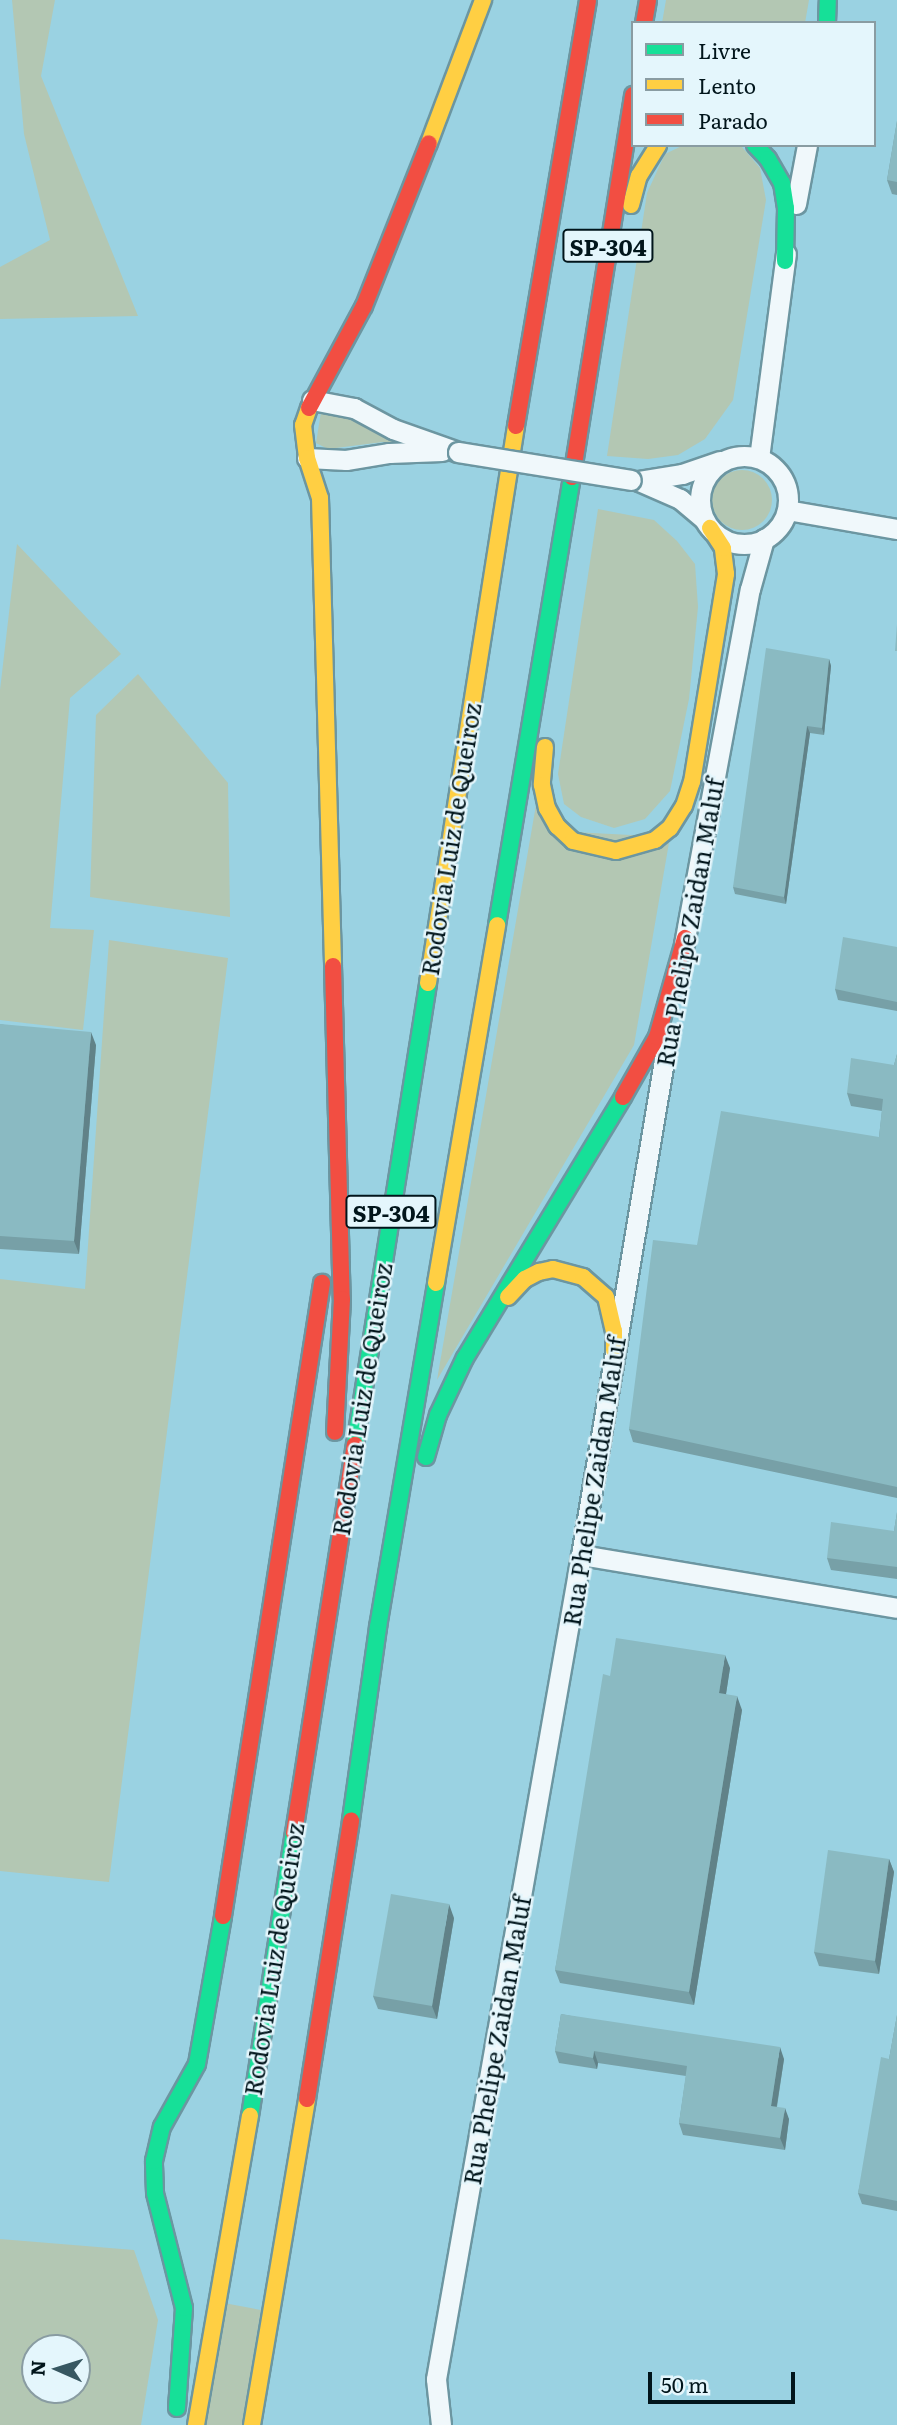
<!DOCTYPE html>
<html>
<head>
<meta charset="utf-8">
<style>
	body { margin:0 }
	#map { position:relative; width:897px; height:2425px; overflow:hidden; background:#9ad2e2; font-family:Literata,serif }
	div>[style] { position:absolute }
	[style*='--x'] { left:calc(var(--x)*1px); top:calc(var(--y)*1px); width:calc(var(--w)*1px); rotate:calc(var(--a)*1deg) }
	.green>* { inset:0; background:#b3c7b3 }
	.round { border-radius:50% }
	.roads { filter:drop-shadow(2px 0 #6c96a1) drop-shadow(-2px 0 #6c96a1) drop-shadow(0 2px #6c96a1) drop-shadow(0 -2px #6c96a1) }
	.street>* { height:19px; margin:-9.5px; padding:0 9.5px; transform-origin:9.5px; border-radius:9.5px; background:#f0f8fb }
	.street>.ring { margin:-9.5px; padding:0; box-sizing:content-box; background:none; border:19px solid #f0f8fb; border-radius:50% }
	.fast>* { height:16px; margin:-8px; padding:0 8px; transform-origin:8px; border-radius:8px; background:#16e098 }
	.slow>* { height:16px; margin:-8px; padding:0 8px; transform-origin:8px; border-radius:8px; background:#ffcf43 }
	.jam>* { height:16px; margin:-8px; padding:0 8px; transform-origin:8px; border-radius:8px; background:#f24e42 }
	.bridges { filter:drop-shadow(2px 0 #6c96a1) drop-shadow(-2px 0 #6c96a1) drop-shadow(0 2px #6c96a1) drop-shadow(0 -2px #6c96a1) }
	.street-bridge>* { height:19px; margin:-9.5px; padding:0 9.5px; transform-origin:9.5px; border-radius:9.5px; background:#f0f8fb }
	.wall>* { inset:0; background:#77a0a7 }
	.shaded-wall>* { inset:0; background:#618288 }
	.building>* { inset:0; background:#8abac2 }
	span { translate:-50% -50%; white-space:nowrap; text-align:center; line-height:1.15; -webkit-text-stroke:5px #e4f6fc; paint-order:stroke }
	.shield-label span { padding:2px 5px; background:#e4f6fc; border:2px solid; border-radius:5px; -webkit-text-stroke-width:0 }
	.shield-label { font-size:23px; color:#01151b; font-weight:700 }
	.street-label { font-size:24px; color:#01151b }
	.legend { position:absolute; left:631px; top:21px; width:245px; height:126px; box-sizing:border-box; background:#e4f6fc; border:2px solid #899ca2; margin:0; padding:9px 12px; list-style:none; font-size:21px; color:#01151b }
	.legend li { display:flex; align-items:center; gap:14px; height:35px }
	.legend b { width:35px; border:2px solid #899ca2 }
	.north { position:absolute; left:21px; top:2334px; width:70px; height:70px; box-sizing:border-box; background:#e4f6fc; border:2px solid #899ca2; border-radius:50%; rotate:273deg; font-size:19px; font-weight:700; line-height:28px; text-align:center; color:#01151b }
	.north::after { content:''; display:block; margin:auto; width:24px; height:32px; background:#375761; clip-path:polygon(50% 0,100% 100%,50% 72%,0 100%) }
	.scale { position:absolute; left:648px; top:2372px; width:147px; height:32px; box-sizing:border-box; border:4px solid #01151b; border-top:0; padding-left:9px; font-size:21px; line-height:24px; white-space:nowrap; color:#01151b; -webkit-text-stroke:5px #e4f6fc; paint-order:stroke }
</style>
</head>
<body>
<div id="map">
	<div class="green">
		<div style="clip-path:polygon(12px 0,55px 0,41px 76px,138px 316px,0 319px,0 267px,50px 240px,24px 134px)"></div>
		<div style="clip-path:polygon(666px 0,809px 0,805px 23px,662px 23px)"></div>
		<div style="clip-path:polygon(684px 145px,742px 147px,760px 168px,766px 200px,733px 400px,705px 439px,678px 455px,648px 459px,607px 456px,647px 193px,665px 154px)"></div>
		<div style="clip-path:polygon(321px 412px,345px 416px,422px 447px,383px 442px,328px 449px,316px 443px)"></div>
		<div class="round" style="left:712px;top:470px;width:60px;height:60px"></div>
		<div style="clip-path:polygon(598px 509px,654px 520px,677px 541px,695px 564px,698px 607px,689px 699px,670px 791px,645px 819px,614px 828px,581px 817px,564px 804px,558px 774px)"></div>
		<div style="clip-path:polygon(17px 544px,121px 654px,70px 698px,50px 928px,94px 930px,83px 1030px,0 1020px,0 690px)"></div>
		<div style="clip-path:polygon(138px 674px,228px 783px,230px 917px,90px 897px,96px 715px)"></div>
		<div style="clip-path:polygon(537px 799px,553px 831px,670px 837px,634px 1045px,437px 1380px)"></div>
		<div style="clip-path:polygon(109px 940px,228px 958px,109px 1882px,0 1871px,0 1279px,85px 1289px)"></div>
		<div style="clip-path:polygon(evenodd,0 2239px,134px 2250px,158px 2320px,141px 2425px,0 2425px,0 2239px,35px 2348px,77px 2348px,77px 2390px,35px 2390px,35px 2348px)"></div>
		<div style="clip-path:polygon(224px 2303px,261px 2310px,242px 2425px,204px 2425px)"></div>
	</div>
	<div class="roads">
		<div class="street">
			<div style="--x:796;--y:204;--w:60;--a:-79.4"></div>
			<div style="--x:312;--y:400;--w:43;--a:10.8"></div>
			<div style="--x:354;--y:408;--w:44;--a:28.3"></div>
			<div style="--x:393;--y:429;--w:69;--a:19.5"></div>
			<div class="ring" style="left:700px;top:456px;width:69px;height:69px"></div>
			<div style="--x:307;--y:458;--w:39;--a:3"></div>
			<div style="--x:346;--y:460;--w:44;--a:-9.2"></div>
			<div style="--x:389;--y:453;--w:53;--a:-2.2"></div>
			<div style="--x:759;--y:458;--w:206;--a:-82.5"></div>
			<div style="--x:639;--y:481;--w:44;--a:-9.2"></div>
			<div style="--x:682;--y:474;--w:40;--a:-18.9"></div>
			<div style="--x:639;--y:481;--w:45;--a:23.7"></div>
			<div style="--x:680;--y:499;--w:31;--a:40"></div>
			<div style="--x:787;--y:510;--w:112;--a:9.8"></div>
			<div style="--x:684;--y:944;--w:361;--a:-79.5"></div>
			<div style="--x:750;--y:589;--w:52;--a:-74.4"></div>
			<div style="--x:581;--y:1555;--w:320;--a:9.5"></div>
			<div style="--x:441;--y:2425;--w:46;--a:-96.2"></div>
			<div style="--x:436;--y:2379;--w:837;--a:-80.02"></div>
			<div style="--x:581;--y:1555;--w:519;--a:-80.47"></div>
		</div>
		<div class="fast">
			<div style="--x:827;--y:23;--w:23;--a:-88"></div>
			<div style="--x:755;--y:145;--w:19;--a:47"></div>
			<div style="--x:768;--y:159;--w:28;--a:60"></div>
			<div style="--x:782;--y:183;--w:25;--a:81"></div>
			<div style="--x:786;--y:208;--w:53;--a:91.1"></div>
			<div style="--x:497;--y:925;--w:454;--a:-80.5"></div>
			<div style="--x:355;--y:1445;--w:468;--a:-81"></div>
			<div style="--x:426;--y:1457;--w:44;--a:-74.1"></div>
			<div style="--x:438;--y:1415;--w:63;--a:-64.7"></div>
			<div style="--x:465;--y:1358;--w:305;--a:-58.8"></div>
			<div style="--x:351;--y:1820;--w:195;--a:-82"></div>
			<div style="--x:378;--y:1627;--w:349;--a:-80.4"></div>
			<div style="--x:250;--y:2116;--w:286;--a:-81.2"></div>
			<div style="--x:177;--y:2408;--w:100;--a:-86"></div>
			<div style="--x:184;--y:2308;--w:119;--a:-104.2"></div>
			<div style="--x:155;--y:2193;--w:32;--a:-92"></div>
			<div style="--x:154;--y:2161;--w:35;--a:-77"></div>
			<div style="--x:162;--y:2127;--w:72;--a:-60.9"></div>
			<div style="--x:197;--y:2064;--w:150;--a:-80"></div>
		</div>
		<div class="slow">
			<div style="--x:429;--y:143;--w:153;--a:-69.3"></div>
			<div style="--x:631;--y:205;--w:30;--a:-75"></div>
			<div style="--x:639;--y:176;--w:36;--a:-58"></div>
			<div style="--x:309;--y:408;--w:18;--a:109"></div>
			<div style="--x:303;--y:425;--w:33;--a:83"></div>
			<div style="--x:307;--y:458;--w:42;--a:72"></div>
			<div style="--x:320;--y:498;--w:468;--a:88.4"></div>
			<div style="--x:545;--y:747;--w:38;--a:95"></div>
			<div style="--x:542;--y:785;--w:24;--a:78"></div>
			<div style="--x:547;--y:808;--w:21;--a:61"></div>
			<div style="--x:557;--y:826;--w:22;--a:43"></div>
			<div style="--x:573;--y:841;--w:44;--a:13.1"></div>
			<div style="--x:616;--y:851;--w:41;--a:-15.8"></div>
			<div style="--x:655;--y:840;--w:19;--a:-39"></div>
			<div style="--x:670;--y:828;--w:26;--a:-58"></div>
			<div style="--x:684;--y:806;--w:25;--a:-72"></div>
			<div style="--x:692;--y:782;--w:211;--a:-80.7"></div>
			<div style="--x:726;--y:574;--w:26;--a:-97"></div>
			<div style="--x:723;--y:548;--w:24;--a:-123"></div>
			<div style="--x:428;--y:983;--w:564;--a:-81.02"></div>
			<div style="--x:436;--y:1283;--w:363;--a:-80.3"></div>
			<div style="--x:508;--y:1297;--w:25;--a:-47"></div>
			<div style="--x:525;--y:1279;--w:16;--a:-27"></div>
			<div style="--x:539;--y:1272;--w:14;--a:-12"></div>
			<div style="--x:553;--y:1269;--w:31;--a:15"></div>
			<div style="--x:583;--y:1277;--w:30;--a:41"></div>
			<div style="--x:606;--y:1297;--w:35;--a:77"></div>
			<div style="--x:614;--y:1331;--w:19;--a:90"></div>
			<div style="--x:196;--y:2425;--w:314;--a:-80.1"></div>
			<div style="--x:252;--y:2425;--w:331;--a:-80.4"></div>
		</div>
		<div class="jam">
			<div style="--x:644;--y:23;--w:23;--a:-80"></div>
			<div style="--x:309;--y:408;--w:116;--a:-61.7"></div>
			<div style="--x:364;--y:306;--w:175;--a:-68.3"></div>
			<div style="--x:516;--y:426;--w:432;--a:-80.4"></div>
			<div style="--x:572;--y:477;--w:387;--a:-80.9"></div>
			<div style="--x:333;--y:966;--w:333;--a:88.5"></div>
			<div style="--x:342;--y:1299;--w:133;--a:93"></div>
			<div style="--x:623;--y:1097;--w:69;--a:-60.5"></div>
			<div style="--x:657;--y:1037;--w:103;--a:-74.2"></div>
			<div style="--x:294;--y:1833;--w:393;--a:-81.1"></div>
			<div style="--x:223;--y:1916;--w:641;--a:-81.11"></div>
			<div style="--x:307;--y:2099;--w:282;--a:-81"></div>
		</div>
	</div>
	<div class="bridges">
		<div class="street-bridge">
			<div style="--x:458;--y:452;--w:175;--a:9.2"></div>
		</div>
	</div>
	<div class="wall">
		<div style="clip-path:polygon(897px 121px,897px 195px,892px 194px,887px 180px)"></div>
		<div style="clip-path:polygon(829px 659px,831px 666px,824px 735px,810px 733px,786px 904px,735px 894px,733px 887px)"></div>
		<div style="clip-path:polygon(897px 947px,897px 1011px,838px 1000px,835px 989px)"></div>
		<div style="clip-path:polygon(0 1024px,96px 1045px,79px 1254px,0 1249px)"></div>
		<div style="clip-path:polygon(897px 1054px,897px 1498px,633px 1442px,629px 1429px,697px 1245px,879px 1137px,882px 1111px,851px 1106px,847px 1093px,894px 1065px)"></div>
		<div style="clip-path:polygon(897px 1512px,897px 1579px,831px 1570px,827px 1558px,894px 1531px)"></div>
		<div style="clip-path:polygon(730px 1668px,726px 1694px,742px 1710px,694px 2005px,560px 1983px,555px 1970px,610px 1676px)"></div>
		<div style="clip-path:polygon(889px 1859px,894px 1872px,879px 1974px,819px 1966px,814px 1952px)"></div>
		<div style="clip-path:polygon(454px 1918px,437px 2019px,378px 2009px,373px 1996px)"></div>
		<div style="clip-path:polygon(561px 2014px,784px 2059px,777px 2107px,789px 2119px,785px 2150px,683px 2135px,679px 2123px,686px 2076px,598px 2063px,597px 2069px,559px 2063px,555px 2051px)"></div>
		<div style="clip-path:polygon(897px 2015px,897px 2211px,862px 2204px,858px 2193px,889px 2059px)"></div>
	</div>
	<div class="shaded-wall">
		<div style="clip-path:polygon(829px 659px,831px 666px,824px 735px,822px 728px)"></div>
		<div style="clip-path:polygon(807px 726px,810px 733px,786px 904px,784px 897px)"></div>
		<div style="clip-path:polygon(91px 1032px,96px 1045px,79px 1254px,74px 1241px)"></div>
		<div style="clip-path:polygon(725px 1655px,730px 1668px,724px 1707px,719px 1693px)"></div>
		<div style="clip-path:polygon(737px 1696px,742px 1710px,694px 2005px,689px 1992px)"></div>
		<div style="clip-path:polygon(889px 1859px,894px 1872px,879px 1974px,875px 1961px)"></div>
		<div style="clip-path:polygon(449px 1904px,454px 1918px,437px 2019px,432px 2006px)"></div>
		<div style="clip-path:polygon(780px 2047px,784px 2059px,775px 2117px,771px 2106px)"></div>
		<div style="clip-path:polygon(594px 2051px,598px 2063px,597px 2069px,593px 2058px)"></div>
		<div style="clip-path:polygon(785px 2108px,789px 2119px,785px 2150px,780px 2138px)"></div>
	</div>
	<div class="building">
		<div style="clip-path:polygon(897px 121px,897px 182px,887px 180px)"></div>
		<div style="clip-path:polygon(897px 624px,897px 651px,895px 651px)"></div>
		<div style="clip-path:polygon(766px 648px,829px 659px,822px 728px,807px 726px,784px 897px,733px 887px)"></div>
		<div style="clip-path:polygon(843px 937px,897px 947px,897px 1002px,835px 989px)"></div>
		<div style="clip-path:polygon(0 1024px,91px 1032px,74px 1241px,0 1236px)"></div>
		<div style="clip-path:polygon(897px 1054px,897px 1487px,629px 1429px,653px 1240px,697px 1245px,721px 1111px,879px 1137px,883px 1099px,847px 1093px,851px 1058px,894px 1065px)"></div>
		<div style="clip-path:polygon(897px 1512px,897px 1567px,827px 1558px,831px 1522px,894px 1531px)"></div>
		<div style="clip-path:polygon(616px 1638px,725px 1655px,719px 1693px,737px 1696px,689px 1992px,555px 1970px,603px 1674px,610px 1676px)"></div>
		<div style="clip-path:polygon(828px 1850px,889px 1859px,875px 1961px,814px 1952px)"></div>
		<div style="clip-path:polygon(391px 1894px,449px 1904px,432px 2006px,373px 1996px)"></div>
		<div style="clip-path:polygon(561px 2014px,780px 2047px,771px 2106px,785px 2108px,780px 2138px,679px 2123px,687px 2066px,594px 2051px,593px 2058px,555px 2051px)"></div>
		<div style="clip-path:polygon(897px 2015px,897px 2201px,858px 2193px,881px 2057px,889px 2059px)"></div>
	</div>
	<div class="shield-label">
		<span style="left:608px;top:246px">SP-304</span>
		<span style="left:391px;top:1212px">SP-304</span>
	</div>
	<div class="street-label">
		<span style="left:450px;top:839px;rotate:-81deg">Rodovia Luiz de Queiroz</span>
		<span style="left:689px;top:922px;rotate:-80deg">Rua Phelipe Zaidan Maluf</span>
		<span style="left:361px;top:1399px;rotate:-81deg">Rodovia Luiz de Queiroz</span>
		<span style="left:593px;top:1481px;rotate:-81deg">Rua Phelipe Zaidan Maluf</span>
		<span style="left:273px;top:1959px;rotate:-81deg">Rodovia Luiz de Queiroz</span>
		<span style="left:496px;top:2040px;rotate:-80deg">Rua Phelipe Zaidan Maluf</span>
	</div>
	<ul class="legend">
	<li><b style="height:9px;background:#16e098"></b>Livre</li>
	<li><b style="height:9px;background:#ffcf43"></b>Lento</li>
	<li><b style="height:9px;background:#f24e42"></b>Parado</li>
	</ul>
	<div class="north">N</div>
	<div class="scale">50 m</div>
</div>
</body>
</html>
